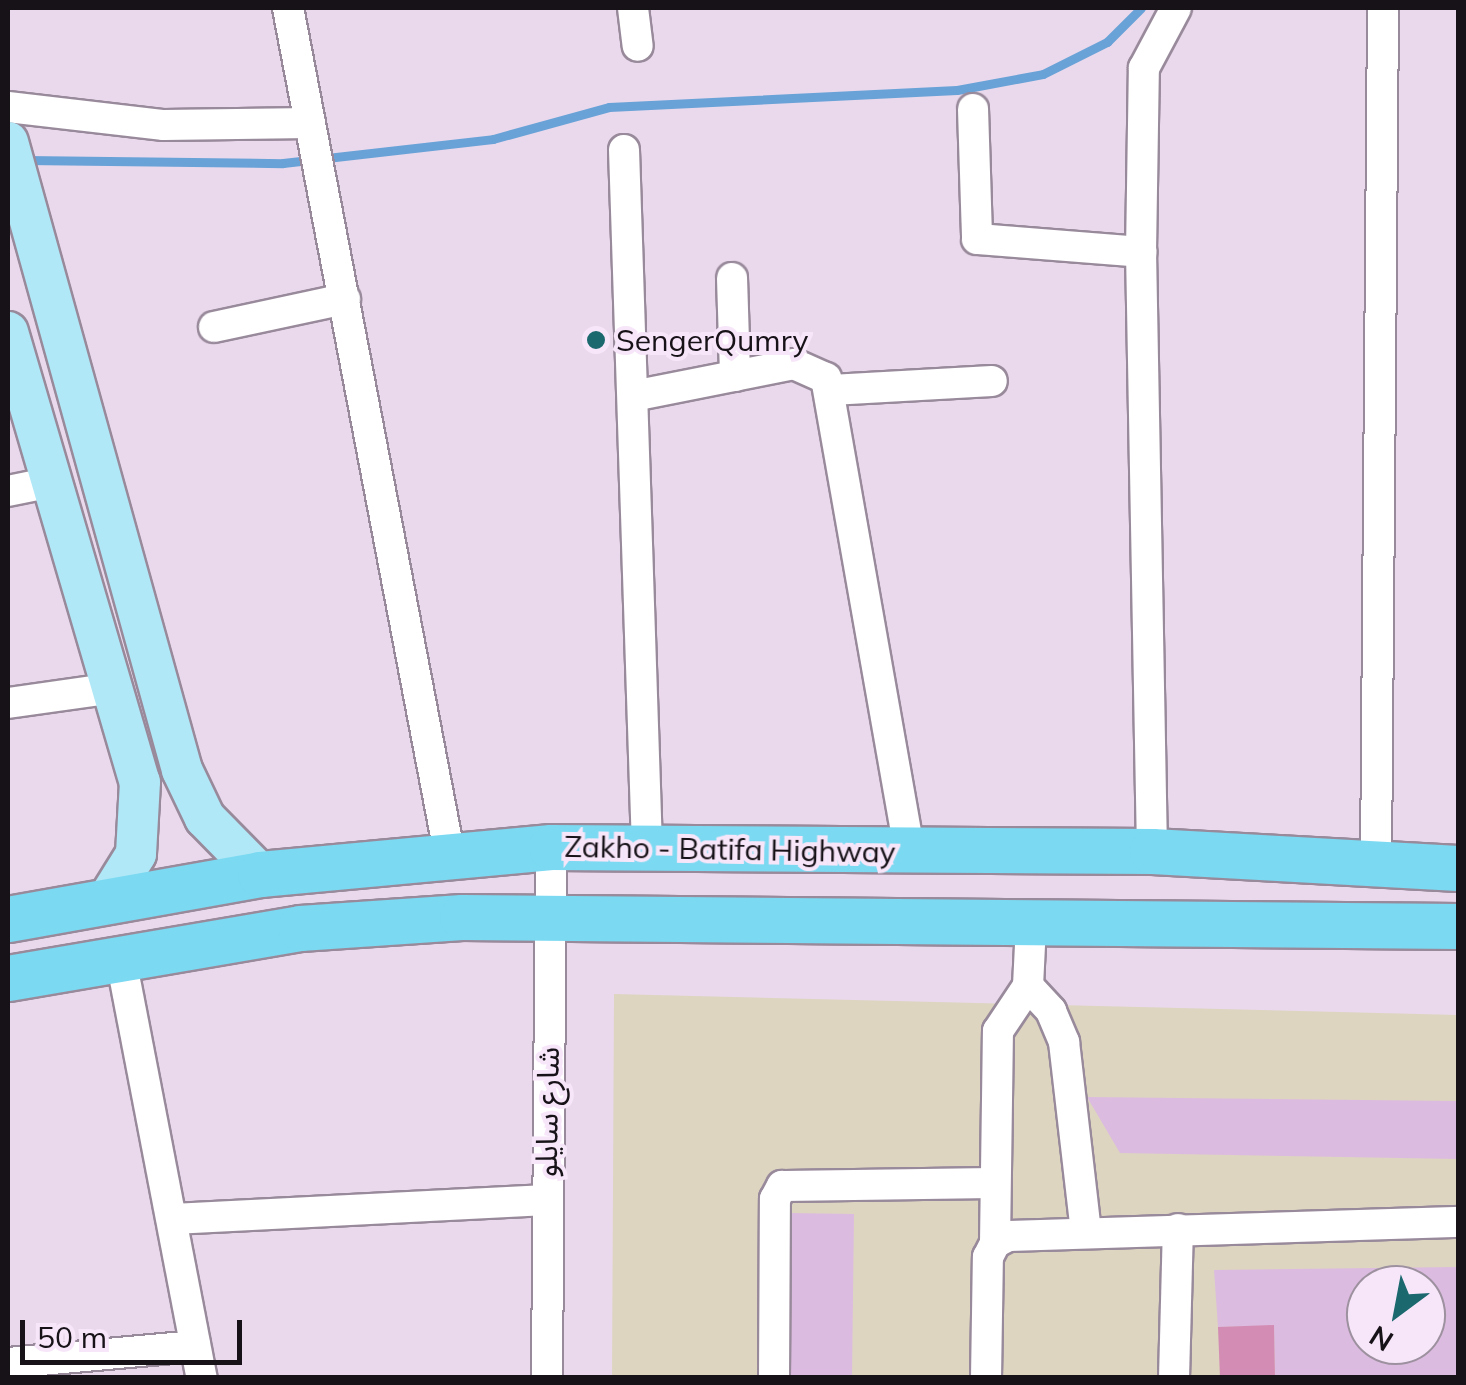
<!DOCTYPE html>
<html>
<head>
<meta charset="utf-8">
<style>
	body { margin:0 }
	#map { position:relative; width:1466px; height:1385px; overflow:hidden; background:#ead9ec; font-family:Mulish,"Noto Sans Arabic",sans-serif }
	div>[style] { position:absolute }
	[style*='--x'] { left:calc(var(--x)*1px); top:calc(var(--y)*1px); width:calc(var(--w)*1px); rotate:calc(var(--a)*1deg) }
	.industrial>* { inset:0; background:#ddd5c0 }
	.green>* { inset:0; background:#dcbbe0 }
	.stream>* { height:9px; margin:-4.5px; padding:0 4.5px; transform-origin:4.5px; border-radius:4.5px; background:#69a2d7 }
	.building>* { inset:0; background:#d38cb3 }
	.roads { filter:drop-shadow(2px 0 #998a9b) drop-shadow(-2px 0 #998a9b) drop-shadow(0 2px #998a9b) drop-shadow(0 -2px #998a9b) }
	.minor>* { height:30px; margin:-15px; padding:0 15px; transform-origin:15px; border-radius:15px; background:#fff }
	.major>* { height:40px; margin:-20px; padding:0 20px; transform-origin:20px; border-radius:20px; background:#b0e8f7 }
	.highway>* { height:45px; margin:-22.5px; padding:0 22.5px; transform-origin:22.5px; border-radius:22.5px; background:#7bd9f1 }
	.dots>* { width:28px; height:28px; translate:-50% -50%; box-sizing:border-box; border:5px solid #f7e6f9; border-radius:50% }
	span { translate:-50% -50%; white-space:nowrap; text-align:center; line-height:1.15; -webkit-text-stroke:8px #f7e6f9; paint-order:stroke }
	.poi-label { font-size:30px; color:#171218 }
	.left { translate:0 -50%; text-align:left }
	.street-label { font-size:30px; color:#171218 }
	.frame { position:absolute; inset:0; border:10px solid #171218; pointer-events:none }
	.north { position:absolute; left:1346px; top:1265px; width:100px; height:100px; box-sizing:border-box; background:#f7e6f9; border:2px solid #9d919f; border-radius:50%; rotate:212deg; font-size:28px; font-weight:700; line-height:40px; text-align:center; color:#171218 }
	.north::after { content:''; display:block; margin:auto; width:35px; height:45px; background:#1b686f; clip-path:polygon(50% 0,100% 100%,50% 72%,0 100%) }
	.scale { position:absolute; left:20px; top:1320px; width:222px; height:45px; box-sizing:border-box; border:5px solid #171218; border-top:0; padding-left:12px; font-size:30px; line-height:35px; white-space:nowrap; color:#171218; -webkit-text-stroke:8px #f7e6f9; paint-order:stroke }
</style>
</head>
<body>
<div id="map">
	<div class="industrial">
		<div style="clip-path:polygon(evenodd,614px 994px,1458px 1015px,1458px 1377px,612px 1378px,614px 994px,1366px 1285px,1426px 1285px,1426px 1345px,1366px 1345px,1366px 1285px)"></div>
	</div>
	<div class="green">
		<div style="clip-path:polygon(1087px 1097px,1458px 1101px,1458px 1159px,1120px 1153px)"></div>
		<div style="clip-path:polygon(789px 1213px,854px 1214px,852px 1377px,788px 1378px)"></div>
		<div style="clip-path:polygon(evenodd,1458px 1267px,1458px 1377px,1275px 1377px,1274px 1326px,1218px 1327px,1214px 1270px,1458px 1267px,1366px 1285px,1426px 1285px,1426px 1345px,1366px 1345px,1366px 1285px)"></div>
	</div>
	<div class="stream">
		<div style="--x:25;--y:160;--w:258;--a:0.7"></div>
		<div style="--x:283;--y:163;--w:211;--a:-6.5"></div>
		<div style="--x:493;--y:139;--w:120;--a:-15.4"></div>
		<div style="--x:609;--y:107;--w:348;--a:-2.8"></div>
		<div style="--x:957;--y:90;--w:87;--a:-10.5"></div>
		<div style="--x:1043;--y:74;--w:72;--a:-26.6"></div>
		<div style="--x:1107;--y:42;--w:48;--a:-45"></div>
	</div>
	<div class="building">
		<div style="clip-path:polygon(1274px 1325px,1275px 1378px,1220px 1378px,1218px 1327px)"></div>
	</div>
	<div class="roads">
		<div class="minor">
			<div style="--x:288;--y:8;--w:859;--a:79.2"></div>
			<div style="--x:633;--y:8;--w:38;--a:83"></div>
			<div style="--x:8;--y:107;--w:157;--a:6.6"></div>
			<div style="--x:164;--y:125;--w:146;--a:-0.8"></div>
			<div style="--x:973;--y:109;--w:130;--a:88.2"></div>
			<div style="--x:977;--y:239;--w:165;--a:4.5"></div>
			<div style="--x:624;--y:150;--w:697;--a:88.11"></div>
			<div style="--x:732;--y:278;--w:98;--a:88.2"></div>
			<div style="--x:214;--y:327;--w:134;--a:-12.1"></div>
			<div style="--x:831;--y:390;--w:161;--a:-3.2"></div>
			<div style="--x:633;--y:396;--w:164;--a:-11.2"></div>
			<div style="--x:794;--y:364;--w:35;--a:24"></div>
			<div style="--x:826;--y:378;--w:479;--a:80"></div>
			<div style="--x:8;--y:491;--w:45;--a:-11.6"></div>
			<div style="--x:8;--y:703;--w:108;--a:-8"></div>
			<div style="--x:1152;--y:851;--w:599;--a:-91.05"></div>
			<div style="--x:1141;--y:252;--w:184;--a:-89.1"></div>
			<div style="--x:1144;--y:68;--w:68;--a:-61.9"></div>
			<div style="--x:1376;--y:863;--w:855;--a:-89.53"></div>
			<div style="--x:120;--y:954;--w:432;--a:79.1"></div>
			<div style="--x:1028;--y:986;--w:34;--a:47"></div>
			<div style="--x:1051;--y:1011;--w:34;--a:67"></div>
			<div style="--x:1064;--y:1042;--w:192;--a:83.4"></div>
			<div style="--x:173;--y:1219;--w:374;--a:-2.9"></div>
			<div style="--x:995;--y:1243;--w:212;--a:-89.2"></div>
			<div style="--x:998;--y:1031;--w:54;--a:-56.3"></div>
			<div style="--x:1028;--y:986;--w:61;--a:-87.2"></div>
			<div style="--x:8;--y:1363;--w:188;--a:-5.2"></div>
			<div style="--x:547;--y:1378;--w:531;--a:-89.57"></div>
			<div style="--x:774;--y:1378;--w:179;--a:-89.7"></div>
			<div style="--x:775;--y:1199;--w:15;--a:-62"></div>
			<div style="--x:782;--y:1186;--w:213;--a:-0.8"></div>
			<div style="--x:986;--y:1378;--w:121;--a:-89.1"></div>
			<div style="--x:988;--y:1257;--w:16;--a:-63"></div>
			<div style="--x:995;--y:1243;--w:15;--a:-28"></div>
			<div style="--x:1008;--y:1236;--w:450;--a:-1.8"></div>
			<div style="--x:1174;--y:1378;--w:149;--a:-88.5"></div>
		</div>
		<div class="major">
			<div style="--x:8;--y:142;--w:652;--a:74.51"></div>
			<div style="--x:182;--y:770;--w:53;--a:64.4"></div>
			<div style="--x:205;--y:818;--w:78;--a:45.5"></div>
			<div style="--x:8;--y:332;--w:469;--a:73.7"></div>
			<div style="--x:140;--y:782;--w:72;--a:93.2"></div>
			<div style="--x:136;--y:854;--w:49;--a:121.8"></div>
		</div>
		<div class="highway">
			<div style="--x:8;--y:919;--w:256;--a:-10.1"></div>
			<div style="--x:260;--y:874;--w:292;--a:-5.3"></div>
			<div style="--x:551;--y:847;--w:601;--a:0.38"></div>
			<div style="--x:1152;--y:851;--w:306;--a:3.2"></div>
			<div style="--x:8;--y:978;--w:296;--a:-9.7"></div>
			<div style="--x:300;--y:928;--w:162;--a:-3.9"></div>
			<div style="--x:462;--y:917;--w:996;--a:0.52"></div>
		</div>
	</div>
	<div class="dots">
		<div style="left:596px;top:340px;background:#1b686f"></div>
	</div>
	<div class="poi-label">
		<span class="left" style="left:616px;top:340px">SengerQumry</span>
	</div>
	<div class="street-label">
		<span style="left:730px;top:849px;rotate:1deg">Zakho - Batifa Highway</span>
		<span style="left:547px;top:1112px;rotate:-89deg">شارع سايلو</span>
	</div>
	<div class="frame"></div>
	<div class="north">N</div>
	<div class="scale">50 m</div>
</div>
</body>
</html>
